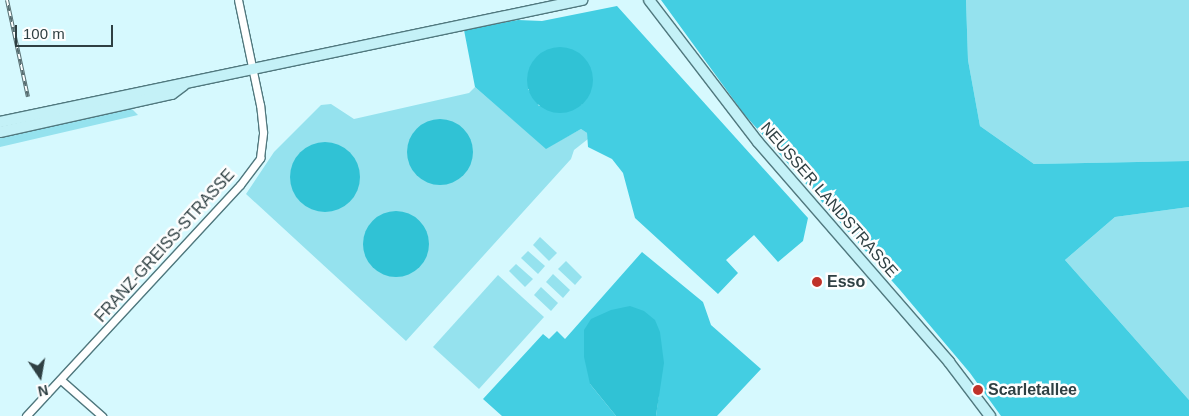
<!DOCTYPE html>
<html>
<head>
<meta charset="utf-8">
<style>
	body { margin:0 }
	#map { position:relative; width:1189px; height:416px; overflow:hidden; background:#d6f9fe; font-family:Helvetica,sans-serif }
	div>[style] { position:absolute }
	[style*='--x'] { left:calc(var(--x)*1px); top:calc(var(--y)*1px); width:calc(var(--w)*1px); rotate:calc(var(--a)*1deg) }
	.green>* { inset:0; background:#95e2ee }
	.forest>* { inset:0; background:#43cee2 }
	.water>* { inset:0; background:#30c2d5 }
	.round { border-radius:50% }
	.roads { filter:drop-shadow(1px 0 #50787e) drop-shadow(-1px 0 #50787e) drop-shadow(0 1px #50787e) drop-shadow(0 -1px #50787e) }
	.street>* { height:7px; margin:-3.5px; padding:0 3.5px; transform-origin:3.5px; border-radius:3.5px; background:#fff }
	.secondary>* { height:10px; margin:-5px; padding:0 5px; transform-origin:5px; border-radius:5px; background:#c4f1f7 }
	.rail>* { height:4px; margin-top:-2px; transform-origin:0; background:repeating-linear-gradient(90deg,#fefefe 0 5.5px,#576d70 0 11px); box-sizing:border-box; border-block:1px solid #576d70 }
	.dots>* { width:14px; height:14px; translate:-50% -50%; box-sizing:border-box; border:2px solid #fefefe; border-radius:50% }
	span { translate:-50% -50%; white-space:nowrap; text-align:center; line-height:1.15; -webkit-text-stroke:5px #fefefe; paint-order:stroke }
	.street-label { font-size:16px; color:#2f4043 }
	.poi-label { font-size:16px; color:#2f4043; font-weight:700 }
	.left { translate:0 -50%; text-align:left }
	.north { position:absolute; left:15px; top:351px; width:50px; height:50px; -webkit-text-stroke:4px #fefefe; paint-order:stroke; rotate:168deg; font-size:14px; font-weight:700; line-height:20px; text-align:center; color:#2f4043 }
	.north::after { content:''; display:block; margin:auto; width:18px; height:22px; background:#2f4043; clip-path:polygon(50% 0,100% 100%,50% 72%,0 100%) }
	.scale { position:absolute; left:15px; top:25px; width:98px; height:22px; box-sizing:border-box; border:2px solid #2f4043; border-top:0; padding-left:6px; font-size:15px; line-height:18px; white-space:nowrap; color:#2f4043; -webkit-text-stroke:4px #fefefe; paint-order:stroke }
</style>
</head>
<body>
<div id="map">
	<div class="green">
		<div style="clip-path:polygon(966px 0,1189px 0,1189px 161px,1034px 164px,980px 126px,968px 60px)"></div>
		<div style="clip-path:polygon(475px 87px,546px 148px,581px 129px,587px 133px,588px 139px,574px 150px,571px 159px,406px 341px,246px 194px,274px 152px,321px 105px,331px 104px,354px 119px,469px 93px)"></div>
		<div style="clip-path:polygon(130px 107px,138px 115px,0 147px,0 135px)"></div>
		<div style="clip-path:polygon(1189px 207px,1189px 400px,1065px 260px,1115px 217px)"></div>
		<div style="clip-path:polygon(540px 237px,557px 253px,549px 261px,533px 245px)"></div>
		<div style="clip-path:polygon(528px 251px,545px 266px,538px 274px,521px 258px)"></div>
		<div style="clip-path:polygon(566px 261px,582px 277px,575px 285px,558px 269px)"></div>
		<div style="clip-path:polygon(516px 264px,533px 279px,525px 287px,509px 271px)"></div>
		<div style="clip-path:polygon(553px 274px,570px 290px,563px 298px,546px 282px)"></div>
		<div style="clip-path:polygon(498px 275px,544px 317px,479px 389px,433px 347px)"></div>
		<div style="clip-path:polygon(541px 287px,558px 303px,551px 311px,534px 295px)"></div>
	</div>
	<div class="forest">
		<div style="clip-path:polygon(661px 0,966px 0,968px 60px,980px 126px,1034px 164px,1189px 161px,1189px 207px,1115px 217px,1065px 260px,1189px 400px,1189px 416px,1001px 416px,970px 373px,900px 290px,744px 114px)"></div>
		<div style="clip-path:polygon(evenodd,617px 6px,808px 218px,803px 241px,778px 262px,754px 235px,726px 260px,738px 273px,718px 294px,635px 218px,623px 173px,612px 159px,588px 147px,587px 133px,581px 129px,546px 149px,475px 87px,464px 30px,518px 20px,542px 21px,617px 6px,592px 86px,581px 105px,539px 106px,528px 89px,592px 86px)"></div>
		<div style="clip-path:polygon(642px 252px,703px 302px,711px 325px,761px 369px,717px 416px,656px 416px,659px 393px,590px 384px,616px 416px,502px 416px,483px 399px,543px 334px,549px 339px,557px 331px,565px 339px)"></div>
	</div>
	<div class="water">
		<div class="round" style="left:527px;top:47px;width:66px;height:66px"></div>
		<div class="round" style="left:407px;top:119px;width:66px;height:66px"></div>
		<div class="round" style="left:290px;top:142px;width:70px;height:70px"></div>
		<div class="round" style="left:363px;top:211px;width:66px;height:66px"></div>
		<div style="clip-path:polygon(630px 306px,644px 311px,655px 320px,660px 332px,664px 363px,656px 416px,616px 416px,590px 384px,584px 357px,584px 330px,591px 319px,611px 310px)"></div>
	</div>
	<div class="roads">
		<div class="street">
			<div style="--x:61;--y:380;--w:55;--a:41.3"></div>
			<div style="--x:26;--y:416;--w:315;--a:-47.2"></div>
			<div style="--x:240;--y:185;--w:34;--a:-53"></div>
			<div style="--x:260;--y:158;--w:26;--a:-83"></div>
			<div style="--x:263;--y:132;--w:27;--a:-96"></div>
			<div style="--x:260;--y:105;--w:107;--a:-101.8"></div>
		</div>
		<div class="secondary">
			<div style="--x:649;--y:0;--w:179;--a:52.5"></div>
			<div style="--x:758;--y:142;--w:291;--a:49"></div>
			<div style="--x:949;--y:362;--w:68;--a:52.8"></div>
			<div style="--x:0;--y:122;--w:595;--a:-11.84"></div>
			<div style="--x:0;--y:132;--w:176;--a:-12.5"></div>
			<div style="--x:172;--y:94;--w:15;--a:-37"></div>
		</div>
	</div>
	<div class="rail">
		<div style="--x:7;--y:0;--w:99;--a:77.8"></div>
	</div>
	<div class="dots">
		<div style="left:817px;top:282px;background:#c03229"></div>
		<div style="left:978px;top:390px;background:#c03229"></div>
	</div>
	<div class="street-label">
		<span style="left:829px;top:200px;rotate:49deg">NEUSSER LANDSTRASSE</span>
		<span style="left:165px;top:246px;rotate:-48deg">FRANZ-GREISS-STRASSE</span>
	</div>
	<div class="poi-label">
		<span class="left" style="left:827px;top:282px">Esso</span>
		<span class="left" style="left:988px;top:390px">Scarletallee</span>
	</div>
	<div class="north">N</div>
	<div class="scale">100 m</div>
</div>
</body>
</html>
